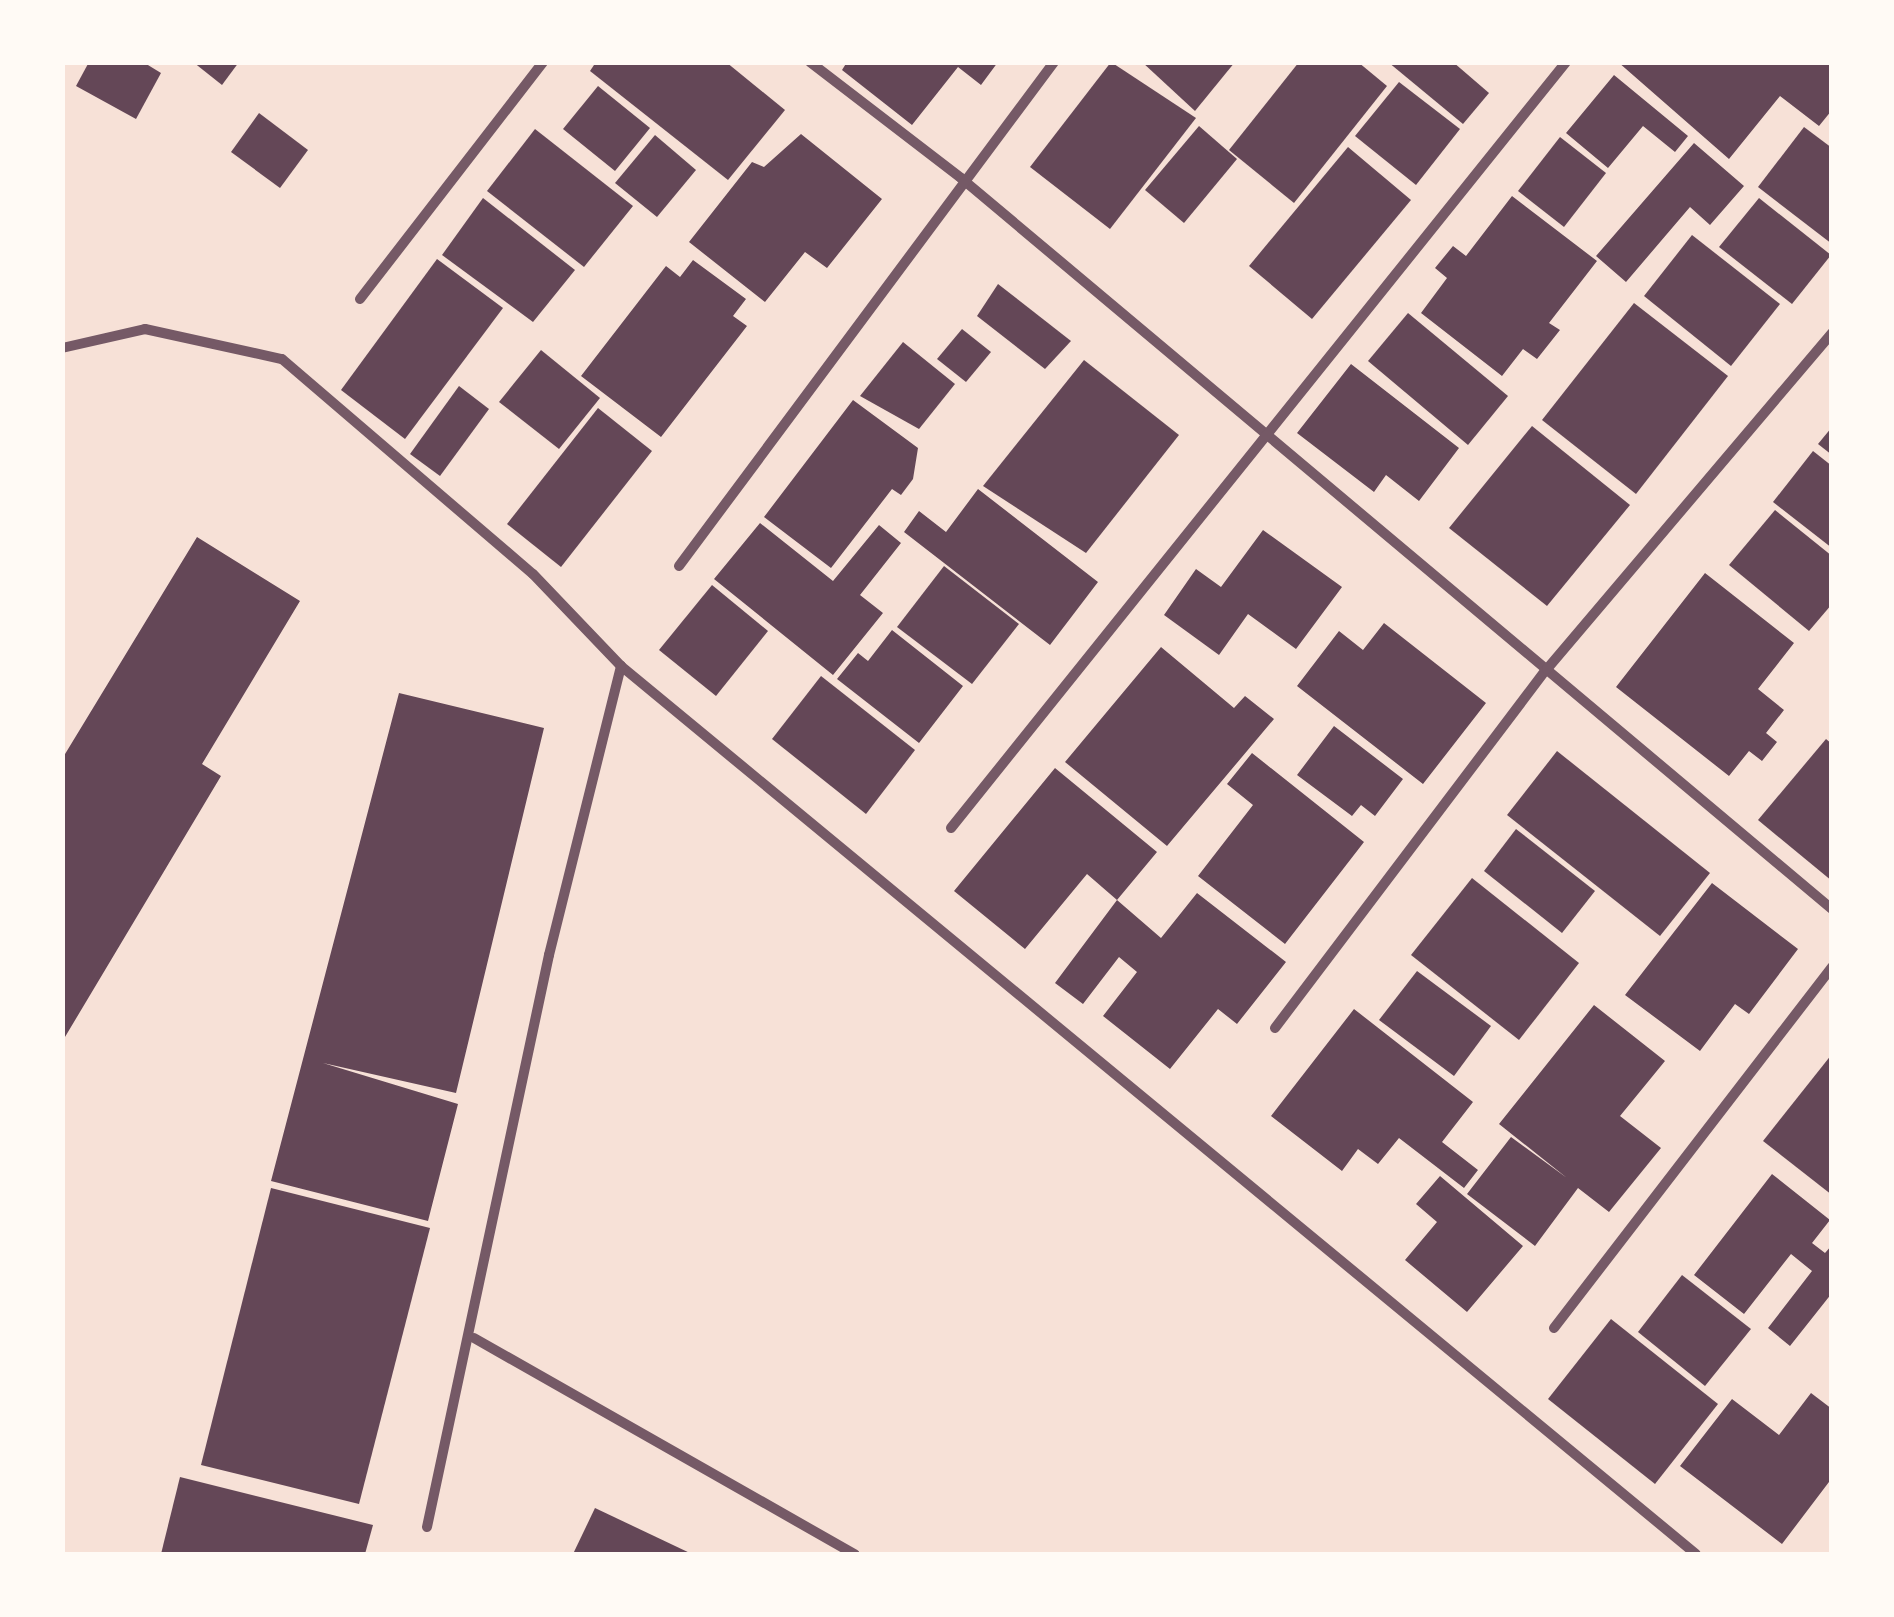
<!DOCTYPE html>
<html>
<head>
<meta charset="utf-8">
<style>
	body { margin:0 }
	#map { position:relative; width:1894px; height:1617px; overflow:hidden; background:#f7e1d7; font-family:"Open Sans",sans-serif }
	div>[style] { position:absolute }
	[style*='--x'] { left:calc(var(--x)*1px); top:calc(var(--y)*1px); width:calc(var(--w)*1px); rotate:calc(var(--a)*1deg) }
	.building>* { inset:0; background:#644757 }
	.minor>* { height:10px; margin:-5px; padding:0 5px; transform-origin:5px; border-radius:5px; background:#755966 }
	span { translate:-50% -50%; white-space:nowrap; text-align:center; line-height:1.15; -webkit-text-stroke:8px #fffaf5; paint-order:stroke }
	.frame { position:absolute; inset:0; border:65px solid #fffaf5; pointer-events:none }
</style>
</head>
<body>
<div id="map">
	<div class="building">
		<div style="clip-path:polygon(89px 62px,143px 62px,161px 73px,136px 119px,76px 86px)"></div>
		<div style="clip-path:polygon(193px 62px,239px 62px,222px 85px)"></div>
		<div style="clip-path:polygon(596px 62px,726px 62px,785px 110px,728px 180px,590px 71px)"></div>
		<div style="clip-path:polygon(847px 62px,998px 62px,981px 85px,958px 67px,912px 125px,842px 70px)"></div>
		<div style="clip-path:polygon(1111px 62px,1196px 118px,1110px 229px,1030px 167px)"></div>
		<div style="clip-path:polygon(1142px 62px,1235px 62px,1195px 111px)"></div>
		<div style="clip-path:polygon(1299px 62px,1358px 62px,1387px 86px,1294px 203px,1229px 150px)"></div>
		<div style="clip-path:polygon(1388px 62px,1453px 62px,1489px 93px,1463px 124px)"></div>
		<div style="clip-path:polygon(1618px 62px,1832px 62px,1832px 110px,1819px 126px,1780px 96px,1729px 159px)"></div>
		<div style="clip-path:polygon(1614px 75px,1688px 136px,1675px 152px,1643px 126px,1608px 168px,1566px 133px)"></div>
		<div style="clip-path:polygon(1399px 82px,1460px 129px,1416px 185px,1355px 136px)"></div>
		<div style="clip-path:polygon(598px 86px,650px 128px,615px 171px,563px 129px)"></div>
		<div style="clip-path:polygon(259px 113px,308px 150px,280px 188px,231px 152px)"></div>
		<div style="clip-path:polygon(1199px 126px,1237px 159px,1184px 223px,1145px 190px)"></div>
		<div style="clip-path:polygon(1804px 127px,1832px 148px,1832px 244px,1758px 187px)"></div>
		<div style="clip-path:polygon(535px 129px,633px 206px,584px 267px,487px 191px)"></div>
		<div style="clip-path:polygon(801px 134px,882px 199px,827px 268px,805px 252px,765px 302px,689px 242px,752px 162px,764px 167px)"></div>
		<div style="clip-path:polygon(655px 135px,696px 170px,657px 217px,615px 183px)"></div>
		<div style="clip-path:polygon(1560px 137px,1606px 173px,1564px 227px,1518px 191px)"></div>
		<div style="clip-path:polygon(1694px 143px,1744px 186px,1710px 225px,1690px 207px,1626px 282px,1596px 256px)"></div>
		<div style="clip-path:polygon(1348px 147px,1411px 200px,1312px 319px,1249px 266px)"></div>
		<div style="clip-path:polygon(1512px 196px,1597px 261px,1549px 323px,1560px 330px,1537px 359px,1523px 349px,1502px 376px,1421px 313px,1447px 278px,1435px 268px,1453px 246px,1466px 256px)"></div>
		<div style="clip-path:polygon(483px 198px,575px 270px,533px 322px,442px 255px)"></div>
		<div style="clip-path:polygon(1759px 198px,1831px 255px,1792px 304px,1719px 247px)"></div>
		<div style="clip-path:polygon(1692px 235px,1780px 304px,1731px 366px,1644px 296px)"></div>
		<div style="clip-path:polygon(437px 259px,503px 308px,405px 439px,341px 390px)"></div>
		<div style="clip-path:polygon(693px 260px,746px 299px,733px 316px,747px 326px,661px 437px,581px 376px,666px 266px,680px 277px)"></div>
		<div style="clip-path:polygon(998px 284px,1071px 341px,1045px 369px,977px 316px)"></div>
		<div style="clip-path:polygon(1634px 303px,1728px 376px,1636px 494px,1542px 420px)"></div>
		<div style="clip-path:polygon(1408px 313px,1508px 396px,1468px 445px,1368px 361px)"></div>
		<div style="clip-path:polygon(962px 329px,991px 352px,966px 382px,937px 359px)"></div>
		<div style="clip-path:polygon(903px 342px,955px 384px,919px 429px,860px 396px)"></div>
		<div style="clip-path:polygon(541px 350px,600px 398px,559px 449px,499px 402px)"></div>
		<div style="clip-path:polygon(1084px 360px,1179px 435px,1086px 553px,983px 486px)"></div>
		<div style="clip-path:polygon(1351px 364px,1459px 448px,1419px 501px,1386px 475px,1374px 492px,1297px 433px)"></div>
		<div style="clip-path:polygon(459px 386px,489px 409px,440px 476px,410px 454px)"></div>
		<div style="clip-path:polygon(853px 400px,918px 448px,913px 479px,901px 495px,892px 489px,831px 568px,764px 517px)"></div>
		<div style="clip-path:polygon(598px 408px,652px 451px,561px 567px,507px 524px)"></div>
		<div style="clip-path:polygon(1532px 426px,1630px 505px,1547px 606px,1449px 528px)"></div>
		<div style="clip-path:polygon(1832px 427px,1832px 455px,1818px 444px)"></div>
		<div style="clip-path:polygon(1813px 451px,1832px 466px,1832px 548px,1773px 502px)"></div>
		<div style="clip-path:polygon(978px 489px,1098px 582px,1050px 645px,904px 532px,919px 511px,946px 532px)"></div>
		<div style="clip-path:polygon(1775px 510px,1832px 556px,1832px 604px,1809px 631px,1729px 565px)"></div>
		<div style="clip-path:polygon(760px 523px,833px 581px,879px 525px,901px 543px,860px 595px,883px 613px,833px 675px,714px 579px)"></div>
		<div style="clip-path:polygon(1263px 530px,1342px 587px,1296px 649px,1248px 614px,1219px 655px,1164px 615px,1196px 569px,1221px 587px)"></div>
		<div style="clip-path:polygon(197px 537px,300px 601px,202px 764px,221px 776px,62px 1042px,62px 759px)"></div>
		<div style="clip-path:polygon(944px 566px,1019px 624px,972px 684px,897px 627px)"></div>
		<div style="clip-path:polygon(1705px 573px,1794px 643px,1758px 689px,1784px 710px,1766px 733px,1777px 742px,1762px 761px,1749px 751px,1729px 776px,1616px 687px)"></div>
		<div style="clip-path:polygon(712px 585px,768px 631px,716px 696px,659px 650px)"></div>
		<div style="clip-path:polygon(1384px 623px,1486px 703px,1423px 784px,1297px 686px,1339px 631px,1363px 650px)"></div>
		<div style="clip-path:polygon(892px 630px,963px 686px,919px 743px,837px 679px,858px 653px,868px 661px)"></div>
		<div style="clip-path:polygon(1161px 647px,1234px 708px,1245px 696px,1274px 719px,1167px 846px,1065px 762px)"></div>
		<div style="clip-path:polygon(821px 676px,915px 750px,866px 814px,772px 739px)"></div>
		<div style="clip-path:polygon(399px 693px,544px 728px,456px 1093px,323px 1063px,458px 1104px,428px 1221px,271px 1181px)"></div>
		<div style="clip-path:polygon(1334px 726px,1403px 779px,1375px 816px,1361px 805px,1352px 816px,1297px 775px)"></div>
		<div style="clip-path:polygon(1826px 739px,1832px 744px,1832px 881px,1758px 820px)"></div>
		<div style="clip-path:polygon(1557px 751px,1710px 873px,1660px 936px,1507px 815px)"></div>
		<div style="clip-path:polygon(1252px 753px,1364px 842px,1285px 944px,1198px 876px,1253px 805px,1227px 784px)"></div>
		<div style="clip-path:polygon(1055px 768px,1157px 852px,1117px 900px,1161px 938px,1197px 893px,1286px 962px,1237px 1024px,1218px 1009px,1170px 1069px,1103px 1016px,1137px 972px,1119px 957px,1083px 1004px,1055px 983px,1117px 900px,1087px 874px,1025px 949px,954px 891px)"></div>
		<div style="clip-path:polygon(1516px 829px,1595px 891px,1562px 933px,1484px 871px)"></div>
		<div style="clip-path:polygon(1472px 878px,1579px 963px,1519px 1040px,1411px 955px)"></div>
		<div style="clip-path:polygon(1712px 883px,1798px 949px,1749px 1014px,1735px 1004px,1700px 1051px,1625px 995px)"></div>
		<div style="clip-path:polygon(1417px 971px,1491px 1026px,1454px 1076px,1379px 1020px)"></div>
		<div style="clip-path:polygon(1594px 1005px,1665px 1061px,1620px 1116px,1661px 1148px,1609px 1212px,1578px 1188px,1535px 1246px,1467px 1194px,1511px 1137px,1567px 1178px,1499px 1124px)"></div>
		<div style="clip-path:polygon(1354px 1009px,1473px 1102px,1442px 1142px,1478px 1170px,1464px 1188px,1399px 1138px,1378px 1164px,1358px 1149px,1342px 1171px,1271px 1116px)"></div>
		<div style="clip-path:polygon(1832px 1054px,1832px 1195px,1763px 1141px)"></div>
		<div style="clip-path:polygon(1772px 1174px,1830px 1220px,1812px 1243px,1825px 1253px,1832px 1245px,1832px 1293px,1790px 1346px,1768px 1328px,1812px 1271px,1791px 1254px,1744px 1314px,1694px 1275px)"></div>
		<div style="clip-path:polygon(1440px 1176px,1523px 1246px,1467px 1312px,1405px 1260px,1437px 1222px,1416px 1204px)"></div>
		<div style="clip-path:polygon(271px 1188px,430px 1228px,359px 1504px,201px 1465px)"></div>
		<div style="clip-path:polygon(1682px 1275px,1751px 1329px,1705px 1386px,1638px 1332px)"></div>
		<div style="clip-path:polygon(1611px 1319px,1718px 1404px,1655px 1484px,1548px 1399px)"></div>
		<div style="clip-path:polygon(1811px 1393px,1832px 1409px,1832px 1478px,1782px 1544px,1680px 1466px,1732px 1399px,1779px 1435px)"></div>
		<div style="clip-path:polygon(180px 1477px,373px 1525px,365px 1554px,161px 1554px)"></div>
		<div style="clip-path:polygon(595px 1508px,692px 1554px,573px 1554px)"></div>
	</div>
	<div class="minor">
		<div style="--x:810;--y:62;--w:190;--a:37.5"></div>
		<div style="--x:961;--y:178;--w:1137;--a:40.01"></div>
		<div style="--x:360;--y:299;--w:299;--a:-52.3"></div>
		<div style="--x:62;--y:348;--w:85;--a:-12.9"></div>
		<div style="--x:145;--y:329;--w:140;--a:12.4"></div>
		<div style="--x:282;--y:359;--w:330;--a:40.6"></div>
		<div style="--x:533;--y:574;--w:127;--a:46.3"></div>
		<div style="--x:621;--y:666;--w:1394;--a:39.56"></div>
		<div style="--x:679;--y:566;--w:628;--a:-53.35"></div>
		<div style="--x:951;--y:828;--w:982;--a:-51.24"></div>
		<div style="--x:1275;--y:1028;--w:450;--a:-52.9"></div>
		<div style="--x:1547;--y:669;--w:441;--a:-49.7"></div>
		<div style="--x:1554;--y:1328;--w:456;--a:-52.4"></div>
		<div style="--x:474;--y:1338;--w:438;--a:29.6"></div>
		<div style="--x:427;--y:1527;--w:585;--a:-77.96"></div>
		<div style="--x:549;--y:955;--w:298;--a:-76"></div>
	</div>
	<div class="frame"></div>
</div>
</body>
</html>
